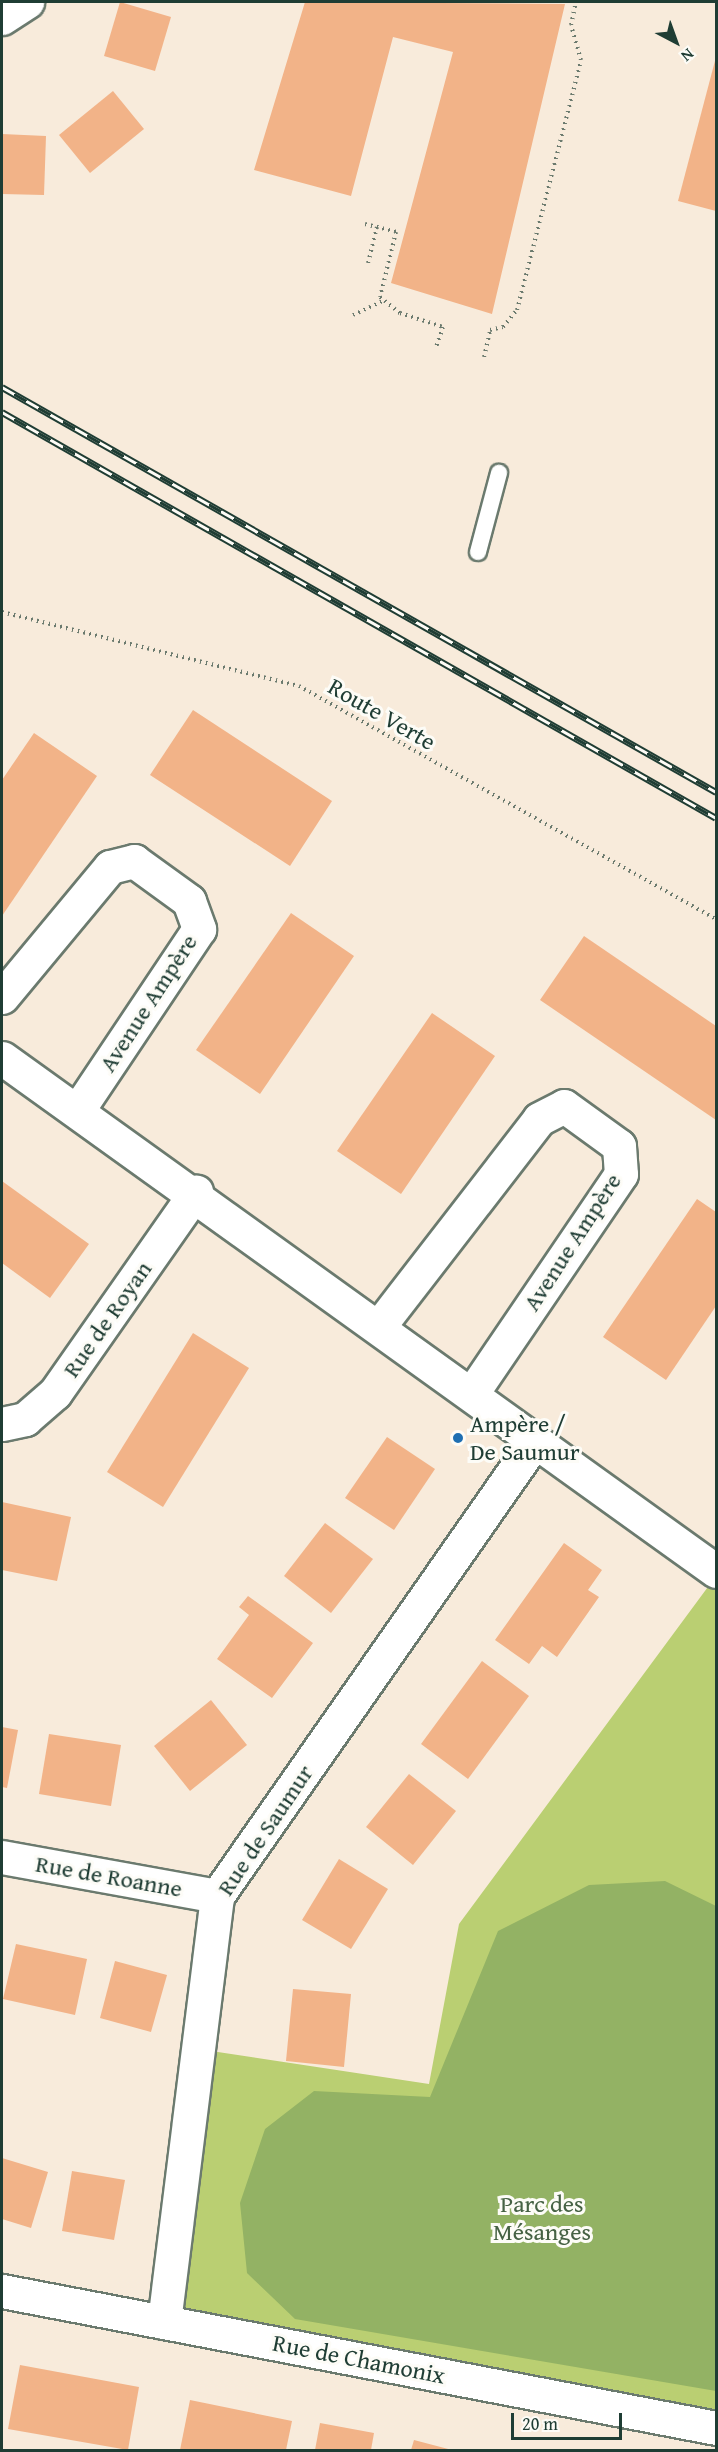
<!DOCTYPE html>
<html>
<head>
<meta charset="utf-8">
<style>
	body { margin:0 }
	#map { position:relative; width:718px; height:2452px; overflow:hidden; background:#f8ebdb; font-family:"Gentium Book Plus",serif }
	div>[style] { position:absolute }
	[style*='--x'] { left:calc(var(--x)*1px); top:calc(var(--y)*1px); width:calc(var(--w)*1px); rotate:calc(var(--a)*1deg) }
	.green>* { inset:0; background:#bacf72 }
	.forest>* { inset:0; background:#93b264 }
	.building>* { inset:0; background:#f2b388 }
	.path>* { height:4px; margin-top:-2px; transform-origin:0; background:repeating-linear-gradient(90deg,#6b7a6e 0 1.5px,transparent 0 6px) }
	.roads { filter:drop-shadow(2px 0 #6b7a6e) drop-shadow(-2px 0 #6b7a6e) drop-shadow(0 2px #6b7a6e) drop-shadow(0 -2px #6b7a6e) }
	.lane>* { height:16px; margin:-8px; padding:0 8px; transform-origin:8px; border-radius:8px; background:#fff }
	.street>* { height:33px; margin:-16.5px; padding:0 16.5px; transform-origin:16.5px; border-radius:16.5px; background:#fff }
	.rail>* { height:7px; margin-top:-3.5px; transform-origin:0; background:repeating-linear-gradient(90deg,#fdfcf7 0 14px,#1f3d34 0 28px); box-sizing:border-box; border-block:2px solid #1f3d34 }
	.dots>* { width:16px; height:16px; translate:-50% -50%; box-sizing:border-box; border:3px solid #fdfcf7; border-radius:50% }
	span { translate:-50% -50%; white-space:nowrap; text-align:center; line-height:1.15; -webkit-text-stroke:6px #fdfcf7; paint-order:stroke }
	.street-label { font-size:24px; color:#1f3d34 }
	.poi-label { font-size:24px; color:#1f3d34 }
	.left { translate:0 -50%; text-align:left }
	.park-label { font-size:24px; color:#466244 }
	.frame { position:absolute; inset:0; border:3px solid #1f3d34; pointer-events:none }
	.north { position:absolute; left:646px; top:12px; width:60px; height:60px; -webkit-text-stroke:4px #fdfcf7; paint-order:stroke; rotate:139deg; font-size:16px; font-weight:700; line-height:24px; text-align:center; color:#1f3d34 }
	.north::after { content:''; display:block; margin:auto; width:21px; height:27px; background:#1f3d34; clip-path:polygon(50% 0,100% 100%,50% 72%,0 100%) }
	.scale { position:absolute; left:511px; top:2413px; width:111px; height:27px; box-sizing:border-box; border:3px solid #1f3d34; border-top:0; padding-left:8px; font-size:18px; line-height:21px; white-space:nowrap; color:#1f3d34; -webkit-text-stroke:4px #fdfcf7; paint-order:stroke }
</style>
</head>
<body>
<div id="map">
	<div class="green">
		<div style="clip-path:polygon(716px 1576px,716px 2428px,164px 2322px,198px 2049px,429px 2084px,459px 1924px)"></div>
	</div>
	<div class="forest">
		<div style="clip-path:polygon(665px 1881px,716px 1906px,716px 2391px,295px 2319px,247px 2273px,240px 2203px,265px 2129px,314px 2091px,430px 2097px,498px 1931px,589px 1885px)"></div>
	</div>
	<div class="building">
		<div style="clip-path:polygon(120px 2px,171px 17px,155px 71px,104px 56px)"></div>
		<div style="clip-path:polygon(305px 2px,565px 4px,492px 314px,391px 283px,453px 52px,393px 37px,351px 196px,254px 170px)"></div>
		<div style="clip-path:polygon(716px 57px,716px 211px,678px 201px)"></div>
		<div style="clip-path:polygon(113px 91px,144px 129px,90px 173px,59px 135px)"></div>
		<div style="clip-path:polygon(2px 134px,46px 136px,44px 195px,2px 194px)"></div>
		<div style="clip-path:polygon(193px 710px,332px 801px,290px 866px,150px 775px)"></div>
		<div style="clip-path:polygon(34px 733px,97px 776px,2px 916px,2px 780px)"></div>
		<div style="clip-path:polygon(291px 913px,354px 956px,260px 1094px,196px 1050px)"></div>
		<div style="clip-path:polygon(584px 936px,716px 1026px,716px 1120px,540px 1000px)"></div>
		<div style="clip-path:polygon(432px 1013px,495px 1056px,401px 1194px,337px 1151px)"></div>
		<div style="clip-path:polygon(2px 1181px,89px 1244px,50px 1298px,2px 1263px)"></div>
		<div style="clip-path:polygon(697px 1199px,716px 1212px,716px 1306px,666px 1380px,603px 1337px)"></div>
		<div style="clip-path:polygon(193px 1333px,249px 1368px,163px 1507px,107px 1472px)"></div>
		<div style="clip-path:polygon(387px 1437px,435px 1469px,394px 1530px,345px 1498px)"></div>
		<div style="clip-path:polygon(2px 1502px,71px 1517px,57px 1581px,2px 1570px)"></div>
		<div style="clip-path:polygon(325px 1523px,373px 1559px,331px 1613px,284px 1576px)"></div>
		<div style="clip-path:polygon(564px 1543px,602px 1570px,588px 1590px,599px 1597px,557px 1657px,542px 1646px,529px 1664px,495px 1640px)"></div>
		<div style="clip-path:polygon(248px 1596px,313px 1643px,272px 1698px,217px 1659px,249px 1615px,239px 1607px)"></div>
		<div style="clip-path:polygon(482px 1661px,529px 1696px,468px 1779px,421px 1744px)"></div>
		<div style="clip-path:polygon(211px 1700px,247px 1745px,190px 1791px,154px 1746px)"></div>
		<div style="clip-path:polygon(2px 1727px,18px 1730px,7px 1788px,2px 1787px)"></div>
		<div style="clip-path:polygon(49px 1734px,121px 1745px,111px 1806px,39px 1794px)"></div>
		<div style="clip-path:polygon(409px 1774px,456px 1811px,413px 1865px,366px 1827px)"></div>
		<div style="clip-path:polygon(339px 1859px,388px 1889px,351px 1949px,302px 1920px)"></div>
		<div style="clip-path:polygon(16px 1944px,87px 1959px,75px 2015px,3px 1999px)"></div>
		<div style="clip-path:polygon(115px 1961px,167px 1975px,151px 2032px,100px 2018px)"></div>
		<div style="clip-path:polygon(293px 1989px,351px 1994px,344px 2067px,286px 2061px)"></div>
		<div style="clip-path:polygon(2px 2158px,48px 2172px,31px 2228px,2px 2219px)"></div>
		<div style="clip-path:polygon(72px 2171px,125px 2180px,114px 2240px,62px 2231px)"></div>
		<div style="clip-path:polygon(20px 2365px,139px 2387px,128px 2450px,8px 2429px)"></div>
		<div style="clip-path:polygon(190px 2400px,292px 2421px,286px 2450px,180px 2450px)"></div>
		<div style="clip-path:polygon(320px 2423px,374px 2433px,371px 2450px,315px 2450px)"></div>
		<div style="clip-path:polygon(414px 2440px,452px 2450px,411px 2450px)"></div>
	</div>
	<div class="path">
		<div style="--x:365;--y:224;--w:32;--a:14"></div>
		<div style="--x:396;--y:232;--w:67;--a:103.8"></div>
		<div style="--x:380;--y:297;--w:26;--a:39"></div>
		<div style="--x:400;--y:313;--w:45;--a:18"></div>
		<div style="--x:443;--y:327;--w:21;--a:109"></div>
		<div style="--x:368;--y:263;--w:37;--a:-76"></div>
		<div style="--x:353;--y:315;--w:33;--a:-25"></div>
		<div style="--x:484;--y:357;--w:28;--a:-77"></div>
		<div style="--x:490;--y:330;--w:13;--a:-13"></div>
		<div style="--x:503;--y:327;--w:22;--a:-51"></div>
		<div style="--x:517;--y:310;--w:258;--a:-75.6"></div>
		<div style="--x:581;--y:60;--w:36;--a:-106"></div>
		<div style="--x:571;--y:25;--w:24;--a:-78"></div>
		<div style="--x:2;--y:612;--w:306;--a:14"></div>
		<div style="--x:299;--y:686;--w:478;--a:29.2"></div>
	</div>
	<div class="roads">
		<div class="lane">
			<div style="--x:478;--y:552;--w:82;--a:-75.1"></div>
		</div>
		<div class="street">
			<div style="--x:2;--y:18;--w:30;--a:-33"></div>
			<div style="--x:2;--y:997;--w:169;--a:-50.3"></div>
			<div style="--x:110;--y:867;--w:25;--a:-14"></div>
			<div style="--x:134;--y:861;--w:68;--a:36"></div>
			<div style="--x:189;--y:901;--w:30;--a:70"></div>
			<div style="--x:199;--y:929;--w:219;--a:123.8"></div>
			<div style="--x:2;--y:1058;--w:879;--a:35.7"></div>
			<div style="--x:380;--y:1325;--w:260;--a:-52.3"></div>
			<div style="--x:539;--y:1119;--w:28;--a:-27"></div>
			<div style="--x:564;--y:1106;--w:68;--a:36"></div>
			<div style="--x:619;--y:1146;--w:28;--a:86"></div>
			<div style="--x:621;--y:1174;--w:263;--a:124.2"></div>
			<div style="--x:2;--y:1424;--w:24;--a:-12"></div>
			<div style="--x:25;--y:1419;--w:40;--a:-41"></div>
			<div style="--x:55;--y:1393;--w:246;--a:-55"></div>
			<div style="--x:2;--y:1857;--w:219;--a:10.3"></div>
			<div style="--x:2;--y:2291;--w:727;--a:10.86"></div>
			<div style="--x:164;--y:2322;--w:429;--a:-82.9"></div>
			<div style="--x:217;--y:1896;--w:555;--a:-55.05"></div>
		</div>
	</div>
	<div class="rail">
		<div style="--x:2;--y:387;--w:821;--a:29.56"></div>
		<div style="--x:2;--y:412;--w:821;--a:29.62"></div>
	</div>
	<div class="dots">
		<div style="left:458px;top:1438px;background:#1f6fb2"></div>
	</div>
	<div class="street-label">
		<span style="left:382px;top:714px;rotate:30deg">Route Verte</span>
		<span style="left:148px;top:1003px;rotate:-57deg">Avenue Ampère</span>
		<span style="left:572px;top:1242px;rotate:-57deg">Avenue Ampère</span>
		<span style="left:107px;top:1319px;rotate:-55deg">Rue de Royan</span>
		<span style="left:265px;top:1830px;rotate:-56deg">Rue de Saumur</span>
		<span style="left:109px;top:1876px;rotate:10deg">Rue de Roanne</span>
		<span style="left:359px;top:2359px;rotate:11deg">Rue de Chamonix</span>
	</div>
	<div class="poi-label">
		<span class="left" style="left:470px;top:1438px">Ampère /<br>De Saumur</span>
	</div>
	<div class="park-label">
		<span style="left:542px;top:2218px">Parc des<br>Mésanges</span>
	</div>
	<div class="frame"></div>
	<div class="north">N</div>
	<div class="scale">20 m</div>
</div>
</body>
</html>
